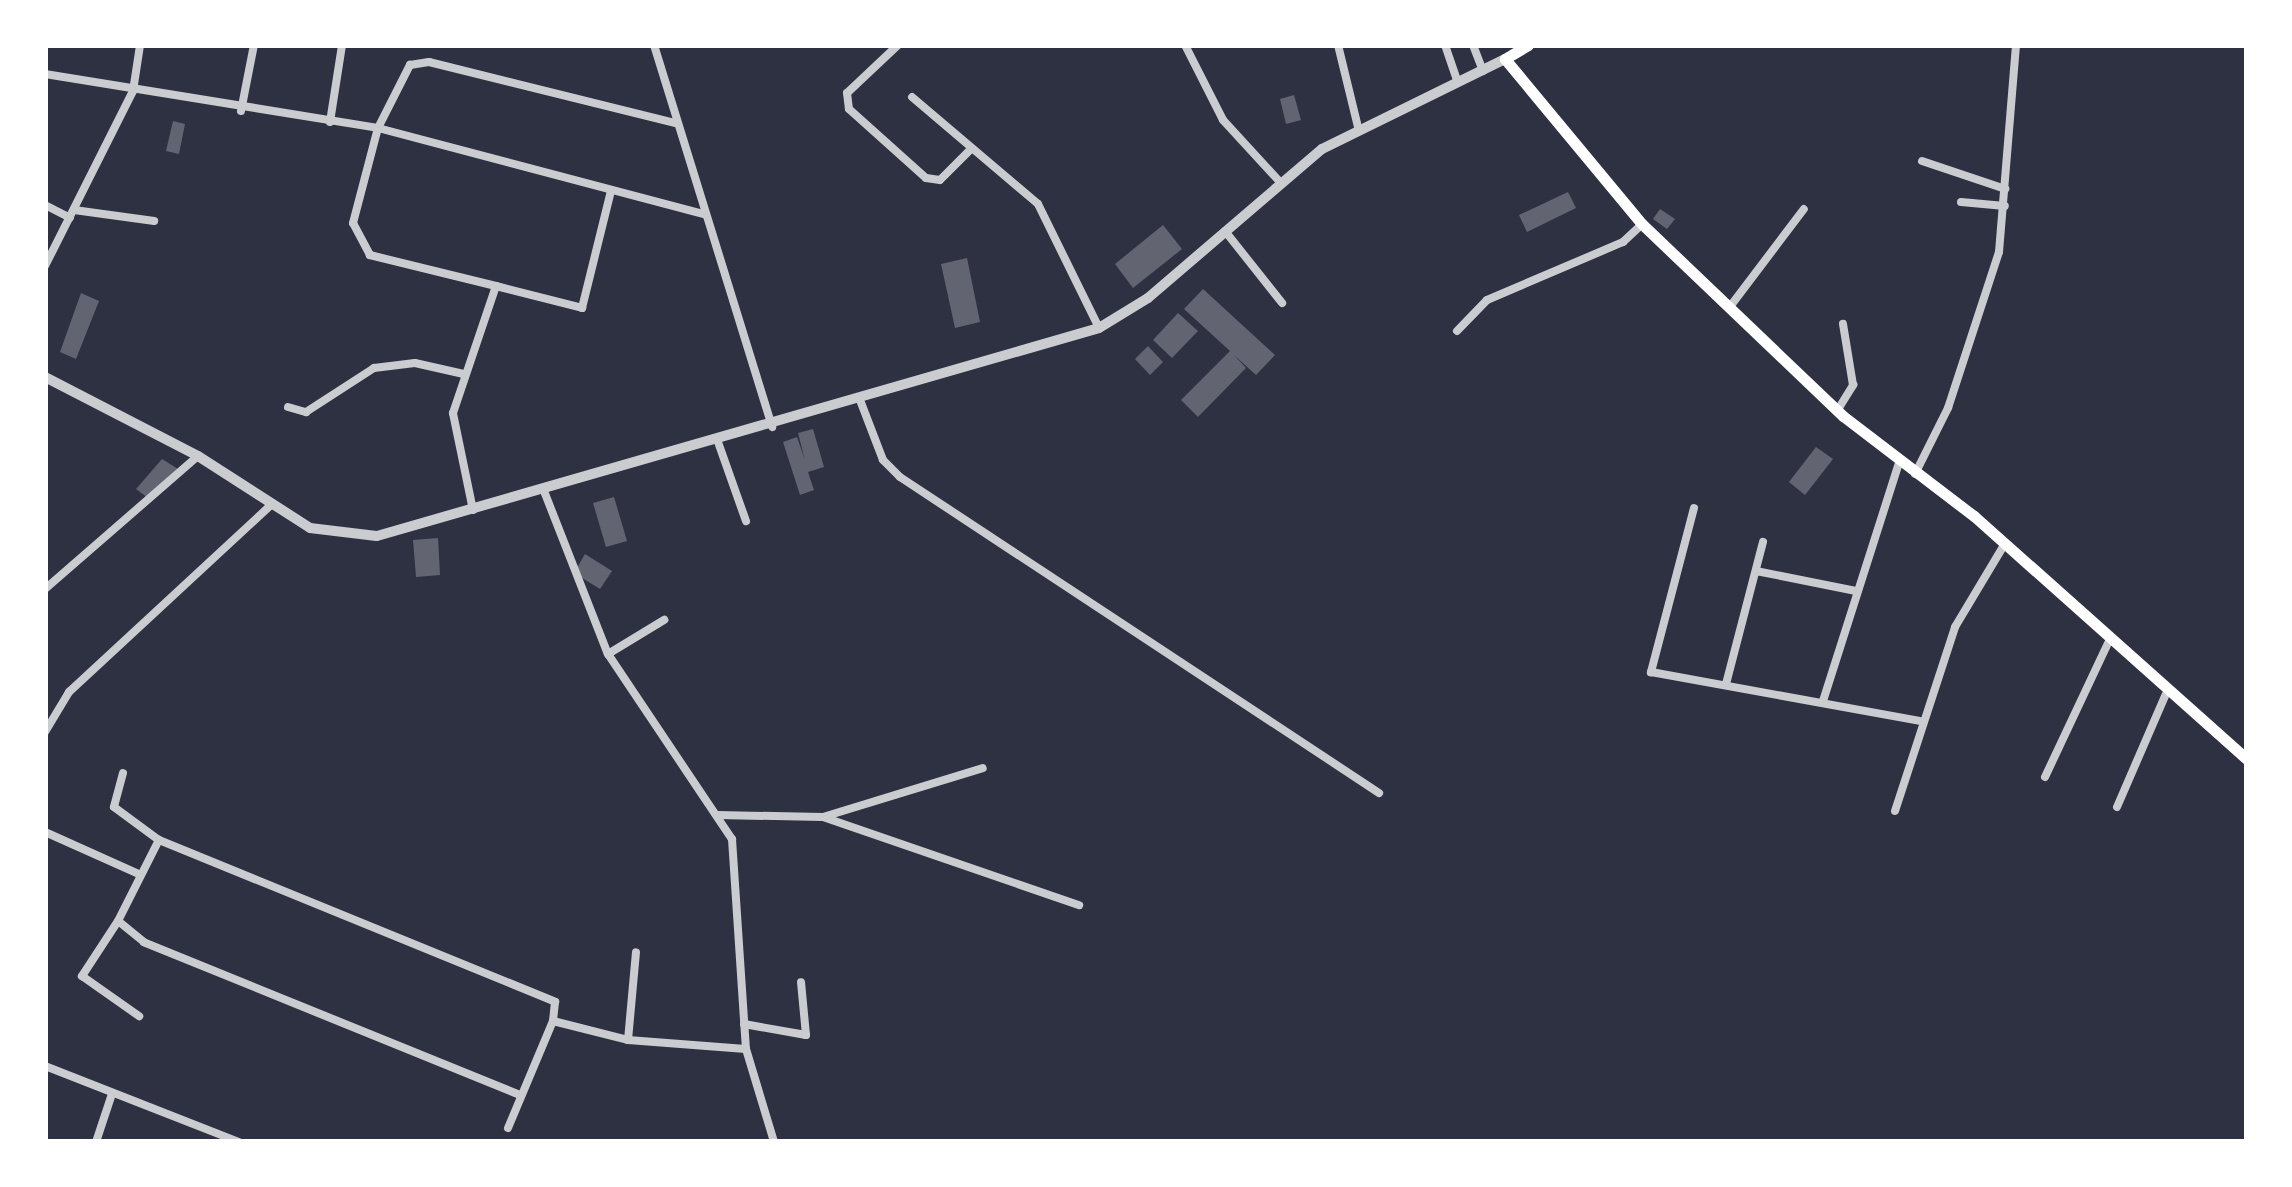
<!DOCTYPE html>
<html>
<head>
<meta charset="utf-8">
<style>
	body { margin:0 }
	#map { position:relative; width:2292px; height:1187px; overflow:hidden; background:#2d3142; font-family:"DM Sans",sans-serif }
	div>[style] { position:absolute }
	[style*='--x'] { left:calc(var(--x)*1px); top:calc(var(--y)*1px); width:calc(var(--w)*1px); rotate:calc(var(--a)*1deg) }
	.building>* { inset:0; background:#626471 }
	.minor>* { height:8px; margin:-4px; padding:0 4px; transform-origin:4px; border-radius:4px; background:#caccd0 }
	.tertiary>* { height:10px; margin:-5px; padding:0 5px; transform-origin:5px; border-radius:5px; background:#caccd0 }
	.secondary>* { height:11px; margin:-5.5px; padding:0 5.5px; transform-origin:5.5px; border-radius:5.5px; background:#fff }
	span { translate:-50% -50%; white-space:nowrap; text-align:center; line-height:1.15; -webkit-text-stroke:10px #fff; paint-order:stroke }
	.frame { position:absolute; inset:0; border:48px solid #fff; pointer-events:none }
</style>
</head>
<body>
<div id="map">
	<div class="building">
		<div style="clip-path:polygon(1294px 95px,1301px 120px,1286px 124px,1280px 99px)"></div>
		<div style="clip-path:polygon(173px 121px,185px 124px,179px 154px,166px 151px)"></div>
		<div style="clip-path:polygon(1568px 192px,1576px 208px,1527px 232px,1519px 215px)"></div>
		<div style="clip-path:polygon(1660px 209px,1675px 219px,1667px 229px,1653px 219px)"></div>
		<div style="clip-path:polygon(1163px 225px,1182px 249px,1133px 288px,1115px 264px)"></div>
		<div style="clip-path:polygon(967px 258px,980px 322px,955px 328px,941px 264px)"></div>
		<div style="clip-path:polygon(1203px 289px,1275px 355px,1256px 375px,1234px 355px,1246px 368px,1198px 417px,1181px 400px,1230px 351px,1184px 309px)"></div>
		<div style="clip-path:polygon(81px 293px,99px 301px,76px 359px,60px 352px)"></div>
		<div style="clip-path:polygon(1178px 313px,1198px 331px,1172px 358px,1153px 340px)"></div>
		<div style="clip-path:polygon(1148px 346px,1163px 362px,1150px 375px,1135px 359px)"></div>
		<div style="clip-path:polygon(813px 429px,824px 467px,808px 472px,814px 490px,800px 495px,783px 442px,797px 437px,805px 460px,798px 433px)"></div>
		<div style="clip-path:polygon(1816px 447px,1833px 459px,1805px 495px,1789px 482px)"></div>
		<div style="clip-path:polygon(162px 459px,178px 469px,148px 498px,136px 489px)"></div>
		<div style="clip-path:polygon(614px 497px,627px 541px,606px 547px,593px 503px)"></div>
		<div style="clip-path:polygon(438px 538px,440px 575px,416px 577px,413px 540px)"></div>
		<div style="clip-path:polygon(585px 554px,612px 571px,600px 589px,574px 573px)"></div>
	</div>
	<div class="minor">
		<div style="--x:654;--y:45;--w:400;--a:72.8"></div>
		<div style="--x:898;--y:45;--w:70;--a:136.7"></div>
		<div style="--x:847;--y:93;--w:16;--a:83"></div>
		<div style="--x:849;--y:109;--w:103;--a:41.9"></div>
		<div style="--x:926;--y:178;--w:14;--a:8"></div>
		<div style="--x:940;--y:180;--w:44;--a:-45"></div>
		<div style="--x:1185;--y:45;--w:84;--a:63.1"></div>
		<div style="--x:1223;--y:120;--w:83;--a:47.4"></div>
		<div style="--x:1338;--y:45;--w:84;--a:76.3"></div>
		<div style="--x:1445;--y:45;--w:40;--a:71.1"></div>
		<div style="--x:1473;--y:45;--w:28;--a:69"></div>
		<div style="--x:45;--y:74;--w:337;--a:9.2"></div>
		<div style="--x:378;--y:128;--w:337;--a:14.8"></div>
		<div style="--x:912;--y:97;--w:165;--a:40.3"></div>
		<div style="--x:1038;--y:204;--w:138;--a:63.8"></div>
		<div style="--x:241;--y:111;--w:67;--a:-78.9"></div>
		<div style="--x:330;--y:122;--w:78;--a:-81.1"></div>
		<div style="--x:1922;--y:161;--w:88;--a:18.6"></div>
		<div style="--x:1961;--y:202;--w:44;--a:5.2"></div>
		<div style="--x:45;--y:205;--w:28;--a:27"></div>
		<div style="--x:74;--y:210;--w:81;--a:7.8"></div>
		<div style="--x:1225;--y:231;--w:92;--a:51.6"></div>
		<div style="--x:45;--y:266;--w:196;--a:-63.3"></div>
		<div style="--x:133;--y:91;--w:47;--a:-81.3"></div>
		<div style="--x:496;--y:286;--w:89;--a:14.3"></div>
		<div style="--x:582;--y:308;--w:121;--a:-76.1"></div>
		<div style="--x:1729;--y:308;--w:124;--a:-52.9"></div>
		<div style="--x:1457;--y:331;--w:43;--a:-45.9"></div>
		<div style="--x:1487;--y:300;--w:148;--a:-23.1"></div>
		<div style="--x:1623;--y:242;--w:26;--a:-43"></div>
		<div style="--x:860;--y:400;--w:64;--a:69"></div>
		<div style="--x:883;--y:460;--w:24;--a:45"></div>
		<div style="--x:900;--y:477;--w:574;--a:33.41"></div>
		<div style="--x:288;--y:407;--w:19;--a:16"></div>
		<div style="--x:306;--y:412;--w:81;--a:-32.9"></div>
		<div style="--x:374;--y:368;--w:41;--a:-7"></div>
		<div style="--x:415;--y:363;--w:50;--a:12.7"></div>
		<div style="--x:1837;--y:411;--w:31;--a:-58"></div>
		<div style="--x:1853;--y:385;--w:62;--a:-99.3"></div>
		<div style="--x:718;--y:442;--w:84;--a:70.5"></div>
		<div style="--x:1915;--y:474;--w:74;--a:-63.4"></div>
		<div style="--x:1948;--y:408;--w:164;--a:-71.9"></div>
		<div style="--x:1999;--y:252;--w:208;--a:-85.3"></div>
		<div style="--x:544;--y:491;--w:175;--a:68.6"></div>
		<div style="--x:608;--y:654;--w:223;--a:56.2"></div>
		<div style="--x:732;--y:839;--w:210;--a:86.2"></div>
		<div style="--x:746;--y:1049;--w:97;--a:73.2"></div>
		<div style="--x:1694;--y:508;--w:170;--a:104.7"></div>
		<div style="--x:1651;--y:672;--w:273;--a:10.3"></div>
		<div style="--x:473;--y:510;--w:99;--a:-101.7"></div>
		<div style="--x:453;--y:413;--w:134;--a:-71.3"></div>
		<div style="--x:496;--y:286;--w:130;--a:-166.2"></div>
		<div style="--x:370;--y:255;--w:36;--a:-118"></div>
		<div style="--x:353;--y:223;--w:98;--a:-75.3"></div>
		<div style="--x:378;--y:128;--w:71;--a:-63.1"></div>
		<div style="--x:410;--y:65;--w:19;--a:-9"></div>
		<div style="--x:429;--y:62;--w:254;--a:13.9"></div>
		<div style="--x:1756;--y:571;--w:102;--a:11.3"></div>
		<div style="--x:45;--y:589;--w:203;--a:-41"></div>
		<div style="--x:608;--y:654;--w:66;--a:-31.3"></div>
		<div style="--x:1726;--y:684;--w:147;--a:-75.4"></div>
		<div style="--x:1823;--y:701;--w:250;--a:-72.3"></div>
		<div style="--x:45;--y:732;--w:47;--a:-59"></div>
		<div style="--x:69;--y:692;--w:277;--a:-42.8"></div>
		<div style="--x:123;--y:773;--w:35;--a:105"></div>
		<div style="--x:114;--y:807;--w:56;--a:36.3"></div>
		<div style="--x:2045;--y:777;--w:148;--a:-64.8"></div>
		<div style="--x:2117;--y:807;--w:123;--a:-66.6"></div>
		<div style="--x:1895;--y:811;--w:194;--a:-71.9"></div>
		<div style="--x:1955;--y:627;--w:96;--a:-59.1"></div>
		<div style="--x:717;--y:815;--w:106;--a:1.1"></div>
		<div style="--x:823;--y:817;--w:271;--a:19"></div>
		<div style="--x:823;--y:817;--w:167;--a:-17"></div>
		<div style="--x:45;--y:832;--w:103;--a:24.1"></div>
		<div style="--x:118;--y:921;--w:66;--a:123.2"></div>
		<div style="--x:82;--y:976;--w:70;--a:35.1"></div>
		<div style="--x:744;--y:1024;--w:63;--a:10.1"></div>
		<div style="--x:806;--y:1035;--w:53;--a:-95.4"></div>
		<div style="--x:628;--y:1040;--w:88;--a:-84.8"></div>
		<div style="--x:45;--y:1066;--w:208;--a:21.4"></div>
		<div style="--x:520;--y:1095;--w:406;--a:-157.9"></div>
		<div style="--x:144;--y:942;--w:33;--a:-141"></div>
		<div style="--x:118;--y:921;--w:91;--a:-63.2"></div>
		<div style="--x:159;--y:840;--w:428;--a:22.2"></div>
		<div style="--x:555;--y:1002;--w:19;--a:96"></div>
		<div style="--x:553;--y:1021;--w:77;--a:14.2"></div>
		<div style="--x:628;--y:1040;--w:118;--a:4.4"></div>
		<div style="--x:508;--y:1128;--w:116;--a:-67.2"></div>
		<div style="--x:96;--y:1142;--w:51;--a:-71.6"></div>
	</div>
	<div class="tertiary">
		<div style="--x:45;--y:377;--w:172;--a:27.3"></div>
		<div style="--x:198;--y:456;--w:133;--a:32.7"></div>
		<div style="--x:310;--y:528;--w:67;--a:6.8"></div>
		<div style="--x:377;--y:536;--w:751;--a:-16.07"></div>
		<div style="--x:1099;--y:328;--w:57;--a:-31.5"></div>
		<div style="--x:1148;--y:298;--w:229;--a:-40.6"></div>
		<div style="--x:1322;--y:149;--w:204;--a:-26.2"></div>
	</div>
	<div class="secondary">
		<div style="--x:1528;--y:45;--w:27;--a:149"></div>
		<div style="--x:1505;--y:59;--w:214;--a:50.3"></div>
		<div style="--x:1642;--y:224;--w:278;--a:43.7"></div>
		<div style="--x:1843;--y:416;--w:165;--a:37.4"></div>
		<div style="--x:1974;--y:516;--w:365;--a:41.7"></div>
	</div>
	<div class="frame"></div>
</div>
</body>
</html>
